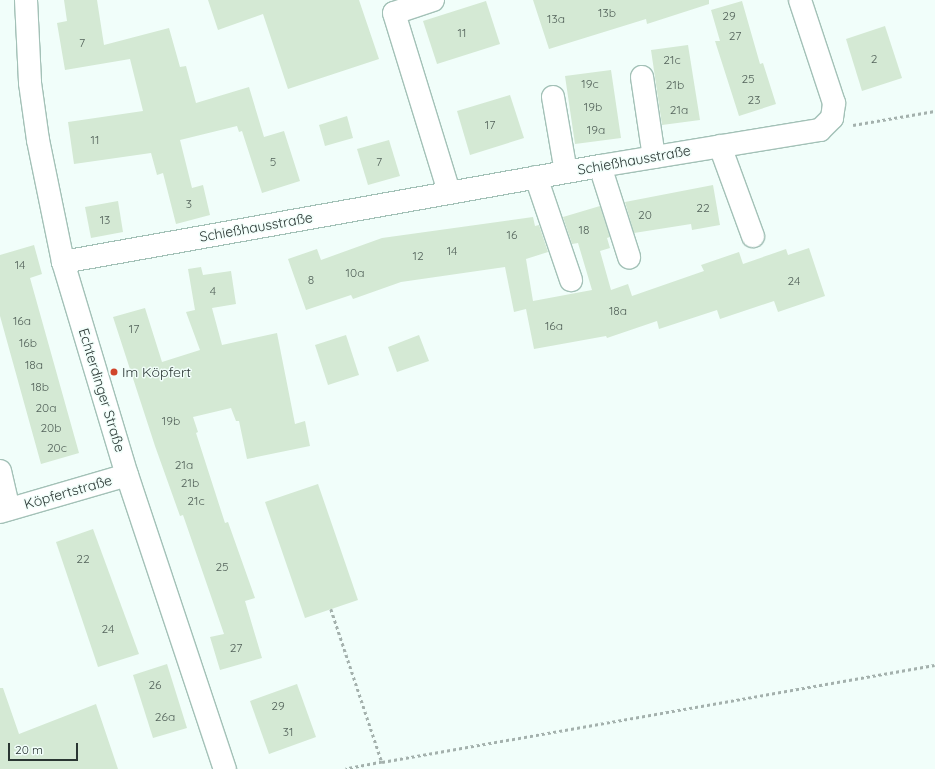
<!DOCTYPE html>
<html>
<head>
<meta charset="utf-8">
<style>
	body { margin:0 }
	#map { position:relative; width:935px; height:769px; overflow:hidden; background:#f1fefa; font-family:Quicksand,sans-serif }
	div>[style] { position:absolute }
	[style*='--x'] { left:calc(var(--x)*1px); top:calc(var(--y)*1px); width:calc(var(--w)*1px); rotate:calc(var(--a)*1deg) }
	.building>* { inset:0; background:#d4e9d4 }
	.path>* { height:2.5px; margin-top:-1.25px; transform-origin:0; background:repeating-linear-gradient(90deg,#a4b1ad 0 3px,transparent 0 6px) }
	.roads { filter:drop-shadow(1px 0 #a3c1b7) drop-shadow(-1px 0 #a3c1b7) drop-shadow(0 1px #a3c1b7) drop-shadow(0 -1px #a3c1b7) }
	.minor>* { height:22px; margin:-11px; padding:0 11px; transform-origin:11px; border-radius:11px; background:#fff }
	.dots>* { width:11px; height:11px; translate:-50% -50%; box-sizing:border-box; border:2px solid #f1fefa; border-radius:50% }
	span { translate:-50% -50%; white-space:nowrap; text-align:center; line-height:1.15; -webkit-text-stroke:3px #f1fefa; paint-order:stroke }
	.number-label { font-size:12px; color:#54635b }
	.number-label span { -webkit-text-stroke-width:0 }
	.street-label { font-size:14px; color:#2a3633 }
	.poi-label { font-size:14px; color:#2a3633 }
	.left { translate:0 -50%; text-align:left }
	.scale { position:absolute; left:8px; top:743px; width:70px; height:18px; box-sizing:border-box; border:2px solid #2a3633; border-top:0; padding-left:5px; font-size:12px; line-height:14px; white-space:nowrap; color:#2a3633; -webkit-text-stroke:3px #f1fefa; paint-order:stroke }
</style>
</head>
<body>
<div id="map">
	<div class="building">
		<div style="clip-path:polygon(64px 0,97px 0,104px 45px,169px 28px,180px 67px,186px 66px,196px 103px,249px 87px,264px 137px,284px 131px,300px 181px,262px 193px,242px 131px,239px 132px,237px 126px,180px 140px,192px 188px,203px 185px,210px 215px,176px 224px,163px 173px,157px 175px,151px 153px,74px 164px,68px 122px,143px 111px,130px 59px,65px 70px,57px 23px,67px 21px)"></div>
		<div style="clip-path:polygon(208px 0,359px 0,379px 59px,288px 89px,263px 14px,218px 30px)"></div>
		<div style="clip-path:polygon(533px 0,709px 0,709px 4px,647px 24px,646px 19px,549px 49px)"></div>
		<div style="clip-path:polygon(486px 1px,500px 44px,437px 64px,423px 21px)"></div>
		<div style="clip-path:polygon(742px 1px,760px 64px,763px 63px,776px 104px,739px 116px,715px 41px,720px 41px,711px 10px)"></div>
		<div style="clip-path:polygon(885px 26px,902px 78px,862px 91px,846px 39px)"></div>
		<div style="clip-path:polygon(688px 45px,700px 120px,662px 125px,651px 50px)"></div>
		<div style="clip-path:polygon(611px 70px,621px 138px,575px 144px,565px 76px)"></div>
		<div style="clip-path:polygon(510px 95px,524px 138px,470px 155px,457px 111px)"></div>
		<div style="clip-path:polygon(347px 116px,353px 138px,325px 146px,319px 125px)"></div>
		<div style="clip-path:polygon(389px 140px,400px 176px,368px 185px,357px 149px)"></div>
		<div style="clip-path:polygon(713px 185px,720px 225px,692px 230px,691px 224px,634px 233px,625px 202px)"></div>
		<div style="clip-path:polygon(118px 201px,123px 232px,91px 238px,85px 207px)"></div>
		<div style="clip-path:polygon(600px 206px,610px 237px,607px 238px,610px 248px,600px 251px,611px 290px,628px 284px,632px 296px,704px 271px,701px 265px,739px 252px,743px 264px,786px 249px,788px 255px,809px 248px,825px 296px,778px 312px,774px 301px,720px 319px,717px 310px,659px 329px,657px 321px,607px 338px,606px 336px,534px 349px,526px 309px,514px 312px,505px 267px,401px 282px,353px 299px,351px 295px,306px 310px,288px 259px,317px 249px,321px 260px,382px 238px,533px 217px,535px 226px,539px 225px,548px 252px,526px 259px,533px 301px,592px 290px,578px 243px,572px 244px,563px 217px)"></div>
		<div style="clip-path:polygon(34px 245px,42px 274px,30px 278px,79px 453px,41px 464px,0 316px,0 255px)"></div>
		<div style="clip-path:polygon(201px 267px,203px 275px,231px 271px,236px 304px,212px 308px,222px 345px,277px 333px,295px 424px,305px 421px,310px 446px,247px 459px,239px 421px,236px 421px,231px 408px,193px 417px,198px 432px,196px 433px,225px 523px,228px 522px,255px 598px,245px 601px,262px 658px,220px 670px,210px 637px,224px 634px,183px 515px,180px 516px,155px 446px,113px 317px,145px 308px,162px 362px,200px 350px,186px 312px,195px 310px,188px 269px)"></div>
		<div style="clip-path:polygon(346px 335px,359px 375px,328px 385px,315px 345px)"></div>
		<div style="clip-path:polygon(419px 335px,429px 361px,397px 372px,388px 347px)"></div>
		<div style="clip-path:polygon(318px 484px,358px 600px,305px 618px,265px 502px)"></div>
		<div style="clip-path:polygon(93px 529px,139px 654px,98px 667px,56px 542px)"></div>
		<div style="clip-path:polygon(167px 664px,187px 728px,153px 738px,133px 675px)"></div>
		<div style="clip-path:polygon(297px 684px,316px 737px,269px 754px,250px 701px)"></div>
		<div style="clip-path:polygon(0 688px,3px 688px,19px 734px,96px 704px,118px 769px,0 769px)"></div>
	</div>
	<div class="path">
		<div style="--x:853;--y:125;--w:83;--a:-9.7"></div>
		<div style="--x:331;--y:609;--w:161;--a:71.6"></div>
		<div style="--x:382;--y:762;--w:37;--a:169"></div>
		<div style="--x:382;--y:762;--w:561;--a:-9.95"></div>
	</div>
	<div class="roads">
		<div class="minor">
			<div style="--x:26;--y:0;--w:83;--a:87.2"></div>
			<div style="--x:30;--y:83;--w:58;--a:82"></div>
			<div style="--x:38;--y:140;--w:125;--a:78.4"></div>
			<div style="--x:63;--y:262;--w:222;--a:73.3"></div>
			<div style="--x:127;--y:475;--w:310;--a:71.6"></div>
			<div style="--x:433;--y:0;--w:41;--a:161.6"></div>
			<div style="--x:394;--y:13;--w:187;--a:72.9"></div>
			<div style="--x:642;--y:77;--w:81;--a:81.5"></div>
			<div style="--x:553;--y:97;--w:76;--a:80.2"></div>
			<div style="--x:720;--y:146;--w:96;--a:69.9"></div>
			<div style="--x:600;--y:166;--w:96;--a:72.3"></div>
			<div style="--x:536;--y:177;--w:109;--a:71.2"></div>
			<div style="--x:63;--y:262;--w:546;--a:-10.14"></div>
			<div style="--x:600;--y:166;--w:223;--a:-9.3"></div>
			<div style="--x:820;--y:130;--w:17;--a:-45"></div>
			<div style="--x:832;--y:118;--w:15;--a:-82"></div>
			<div style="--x:834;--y:103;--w:108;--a:-108.3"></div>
			<div style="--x:0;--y:471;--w:39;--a:77"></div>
			<div style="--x:0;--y:512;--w:132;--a:-16.2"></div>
		</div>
	</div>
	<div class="dots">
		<div style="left:114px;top:372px;background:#d0452b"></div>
	</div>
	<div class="number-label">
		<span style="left:607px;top:13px">13b</span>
		<span style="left:729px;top:16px">29</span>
		<span style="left:556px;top:19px">13a</span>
		<span style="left:462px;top:33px">11</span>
		<span style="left:735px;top:36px">27</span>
		<span style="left:82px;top:43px">7</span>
		<span style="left:874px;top:59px">2</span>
		<span style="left:672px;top:60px">21c</span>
		<span style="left:748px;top:79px">25</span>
		<span style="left:590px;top:84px">19c</span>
		<span style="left:675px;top:85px">21b</span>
		<span style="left:754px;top:100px">23</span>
		<span style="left:593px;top:107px">19b</span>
		<span style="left:679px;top:110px">21a</span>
		<span style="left:490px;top:125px">17</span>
		<span style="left:596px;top:130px">19a</span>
		<span style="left:95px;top:140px">11</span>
		<span style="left:273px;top:162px">5</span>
		<span style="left:379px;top:162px">7</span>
		<span style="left:189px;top:204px">3</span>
		<span style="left:703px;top:208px">22</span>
		<span style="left:645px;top:215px">20</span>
		<span style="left:105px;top:220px">13</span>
		<span style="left:584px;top:230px">18</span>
		<span style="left:512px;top:235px">16</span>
		<span style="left:452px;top:251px">14</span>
		<span style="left:418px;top:256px">12</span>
		<span style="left:20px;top:265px">14</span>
		<span style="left:355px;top:273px">10a</span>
		<span style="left:311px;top:280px">8</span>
		<span style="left:794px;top:281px">24</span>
		<span style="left:213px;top:291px">4</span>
		<span style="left:618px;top:311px">18a</span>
		<span style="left:22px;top:321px">16a</span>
		<span style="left:554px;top:326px">16a</span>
		<span style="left:134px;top:329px">17</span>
		<span style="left:28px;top:343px">16b</span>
		<span style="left:34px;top:365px">18a</span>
		<span style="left:40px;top:387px">18b</span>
		<span style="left:46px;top:408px">20a</span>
		<span style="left:171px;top:421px">19b</span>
		<span style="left:51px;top:428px">20b</span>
		<span style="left:57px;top:448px">20c</span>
		<span style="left:184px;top:465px">21a</span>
		<span style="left:190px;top:483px">21b</span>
		<span style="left:196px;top:501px">21c</span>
		<span style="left:83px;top:559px">22</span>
		<span style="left:222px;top:567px">25</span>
		<span style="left:108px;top:629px">24</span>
		<span style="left:236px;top:648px">27</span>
		<span style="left:155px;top:685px">26</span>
		<span style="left:278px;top:706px">29</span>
		<span style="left:165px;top:717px">26a</span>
		<span style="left:288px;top:732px">31</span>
	</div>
	<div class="street-label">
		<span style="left:634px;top:160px;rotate:-10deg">Schießhausstraße</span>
		<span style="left:256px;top:227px;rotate:-10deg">Schießhausstraße</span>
		<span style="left:102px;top:390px;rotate:73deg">Echterdinger Straße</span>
		<span style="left:68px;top:492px;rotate:-16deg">Köpfertstraße</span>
	</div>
	<div class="poi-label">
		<span class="left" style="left:122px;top:372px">Im Köpfert</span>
	</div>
	<div class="scale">20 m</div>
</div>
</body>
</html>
